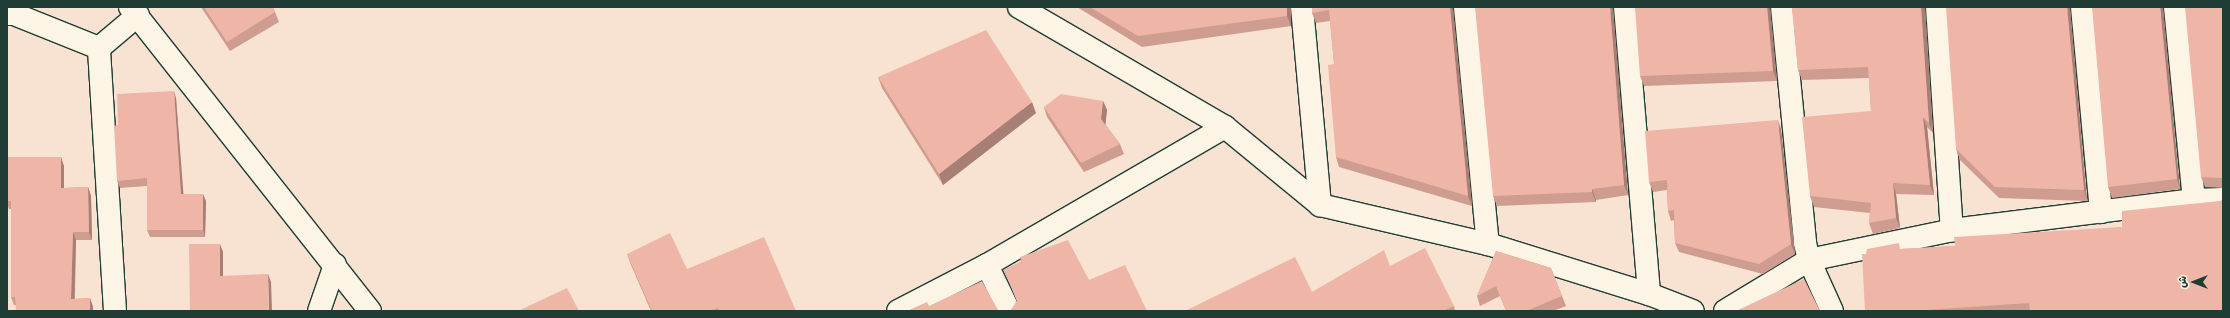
<!DOCTYPE html>
<html>
<head>
<meta charset="utf-8">
<style>
	body { margin:0 }
	#map { position:relative; width:2230px; height:318px; overflow:hidden; background:#f8e2d2; font-family:Delius,"Playpen Sans Arabic",sans-serif }
	div>[style] { position:absolute }
	[style*='--x'] { left:calc(var(--x)*1px); top:calc(var(--y)*1px); width:calc(var(--w)*1px); rotate:calc(var(--a)*1deg) }
	.roads { filter:drop-shadow(1px 0 #1f3d34) drop-shadow(-1px 0 #1f3d34) drop-shadow(0 1px #1f3d34) drop-shadow(0 -1px #1f3d34) }
	.street>* { height:22px; margin:-11px; padding:0 11px; transform-origin:11px; border-radius:11px; background:#fcf5e5 }
	.secondary>* { height:22px; margin:-11px; padding:0 11px; transform-origin:11px; border-radius:11px; background:#fcf5e5 }
	.wall>* { inset:0; background:#ce9d90 }
	.shaded-wall>* { inset:0; background:#a77f75 }
	.building>* { inset:0; background:#efb6a7 }
	span { translate:-50% -50%; white-space:nowrap; text-align:center; line-height:1.15; -webkit-text-stroke:3px #fcf5e5; paint-order:stroke }
	.frame { position:absolute; inset:0; border:8px solid #1f3d34; pointer-events:none }
	.north { position:absolute; left:2174px; top:262px; width:40px; height:40px; -webkit-text-stroke:3px #fcf5e5; paint-order:stroke; rotate:270deg; font-size:11px; font-weight:700; line-height:16px; text-align:center; color:#1f3d34 }
	.north::after { content:''; display:block; margin:auto; width:14px; height:18px; background:#1f3d34; clip-path:polygon(50% 0,100% 100%,50% 72%,0 100%) }
</style>
</head>
<body>
<div id="map">
	<div class="roads">
		<div class="street">
			<div style="--x:1019;--y:7;--w:238;--a:30.2"></div>
			<div style="--x:1225;--y:127;--w:123;--a:39.4"></div>
			<div style="--x:1320;--y:205;--w:172;--a:13.1"></div>
			<div style="--x:1488;--y:244;--w:169;--a:17.3"></div>
			<div style="--x:1649;--y:294;--w:47;--a:21.1"></div>
			<div style="--x:1302;--y:7;--w:199;--a:84.8"></div>
			<div style="--x:1465;--y:7;--w:238;--a:84.5"></div>
			<div style="--x:1625;--y:7;--w:288;--a:85.2"></div>
			<div style="--x:1782;--y:7;--w:237;--a:84.4"></div>
			<div style="--x:1805;--y:243;--w:17;--a:77"></div>
			<div style="--x:1809;--y:260;--w:56;--a:65.7"></div>
			<div style="--x:1937;--y:7;--w:224;--a:86.2"></div>
			<div style="--x:2082;--y:7;--w:206;--a:84.7"></div>
			<div style="--x:2175;--y:7;--w:194;--a:84.4"></div>
			<div style="--x:7;--y:14;--w:7;--a:0"></div>
			<div style="--x:14;--y:14;--w:92;--a:21.8"></div>
			<div style="--x:987;--y:265;--w:51;--a:64.4"></div>
			<div style="--x:115;--y:311;--w:263;--a:-93.5"></div>
			<div style="--x:99;--y:48;--w:51;--a:-40.2"></div>
			<div style="--x:319;--y:311;--w:49;--a:-70.8"></div>
			<div style="--x:898;--y:311;--w:100;--a:-27.3"></div>
			<div style="--x:987;--y:265;--w:275;--a:-30.1"></div>
			<div style="--x:1725;--y:311;--w:98;--a:-31.3"></div>
			<div style="--x:1809;--y:260;--w:146;--a:-11.8"></div>
			<div style="--x:1952;--y:230;--w:244;--a:-7.1"></div>
			<div style="--x:2194;--y:200;--w:29;--a:-2"></div>
		</div>
		<div class="secondary">
			<div style="--x:130;--y:7;--w:387;--a:51.7"></div>
		</div>
	</div>
	<div class="wall">
		<div style="clip-path:polygon(201px 7px,273px 7px,279px 22px,230px 51px)"></div>
		<div style="clip-path:polygon(1077px 7px,1291px 7px,1291px 26px,1142px 47px)"></div>
		<div style="clip-path:polygon(1312px 7px,1453px 7px,1453px 8px,1472px 206px,1339px 167px,1336px 157px,1334px 64px,1330px 21px,1316px 23px,1312px 13px)"></div>
		<div style="clip-path:polygon(1792px 7px,1925px 7px,1933px 133px,1927px 127px,1934px 195px,1896px 194px,1900px 228px,1873px 234px,1869px 223px,1870px 213px,1814px 207px,1810px 196px,1871px 111px,1869px 78px,1802px 80px,1798px 70px)"></div>
		<div style="clip-path:polygon(2223px 7px,2223px 188px,2205px 187px,2201px 177px)"></div>
		<div style="clip-path:polygon(1613px 8px,1628px 195px,1596px 200px,1596px 202px,1497px 206px,1493px 196px)"></div>
		<div style="clip-path:polygon(1770px 8px,1777px 81px,1644px 86px,1640px 76px)"></div>
		<div style="clip-path:polygon(2070px 8px,2087px 201px,1999px 198px,1960px 160px,1956px 149px)"></div>
		<div style="clip-path:polygon(2163px 8px,2180px 189px,2112px 198px,2108px 187px)"></div>
		<div style="clip-path:polygon(878px 77px,1036px 113px,943px 185px,882px 88px)"></div>
		<div style="clip-path:polygon(176px 98px,183px 194px,206px 201px,205px 237px,150px 237px,147px 230px,147px 186px,120px 188px,117px 181px,118px 125px)"></div>
		<div style="clip-path:polygon(1103px 101px,1107px 110px,1105px 124px,1120px 144px,1124px 154px,1084px 172px,1047px 117px,1044px 107px)"></div>
		<div style="clip-path:polygon(1781px 129px,1795px 254px,1763px 274px,1679px 252px,1675px 243px,1674px 220px,1671px 221px,1668px 211px,1667px 190px,1653px 192px,1649px 182px)"></div>
		<div style="clip-path:polygon(7px 157px,64px 166px,64px 188px,88px 187px,91px 196px,92px 240px,76px 240px,75px 299px,90px 298px,93px 307px,93px 311px,14px 305px,11px 297px,11px 209px,9px 209px,7px 203px)"></div>
		<div style="clip-path:polygon(2220px 201px,2223px 311px,1865px 311px,1901px 249px,1955px 246px,2122px 227px)"></div>
		<div style="clip-path:polygon(1496px 251px,1551px 268px,1566px 306px,1553px 311px,1506px 311px,1500px 296px,1480px 306px,1477px 296px)"></div>
		<div style="clip-path:polygon(627px 254px,687px 269px,796px 311px,651px 311px,631px 265px)"></div>
		<div style="clip-path:polygon(1020px 257px,1089px 280px,1147px 311px,1017px 301px,1004px 270px,1021px 262px)"></div>
		<div style="clip-path:polygon(1390px 266px,1454px 306px,1455px 311px,1185px 311px,1312px 292px)"></div>
	</div>
	<div class="shaded-wall">
		<div style="clip-path:polygon(1287px 7px,1291px 7px,1291px 26px,1287px 16px)"></div>
		<div style="clip-path:polygon(1450px 7px,1453px 7px,1453px 8px,1472px 206px,1468px 196px)"></div>
		<div style="clip-path:polygon(1610px 7px,1613px 7px,1613px 8px,1628px 195px,1624px 185px)"></div>
		<div style="clip-path:polygon(1767px 7px,1770px 7px,1777px 81px,1773px 71px)"></div>
		<div style="clip-path:polygon(1921px 7px,1925px 7px,1933px 133px,1929px 123px)"></div>
		<div style="clip-path:polygon(2067px 7px,2070px 7px,2070px 8px,2087px 201px,2084px 190px)"></div>
		<div style="clip-path:polygon(2160px 7px,2163px 7px,2163px 8px,2180px 189px,2177px 179px)"></div>
		<div style="clip-path:polygon(174px 91px,176px 98px,184px 201px,181px 194px)"></div>
		<div style="clip-path:polygon(1103px 101px,1107px 110px,1105px 129px,1101px 119px)"></div>
		<div style="clip-path:polygon(1032px 102px,1036px 113px,943px 185px,939px 174px)"></div>
		<div style="clip-path:polygon(1923px 117px,1927px 127px,1934px 195px,1930px 185px)"></div>
		<div style="clip-path:polygon(1778px 120px,1781px 129px,1795px 254px,1791px 244px)"></div>
		<div style="clip-path:polygon(61px 157px,64px 166px,64px 196px,61px 188px)"></div>
		<div style="clip-path:polygon(1893px 183px,1896px 194px,1900px 228px,1896px 218px)"></div>
		<div style="clip-path:polygon(88px 187px,91px 196px,92px 240px,89px 232px)"></div>
		<div style="clip-path:polygon(1592px 189px,1596px 200px,1596px 202px,1592px 192px)"></div>
		<div style="clip-path:polygon(203px 194px,206px 201px,205px 237px,203px 230px)"></div>
		<div style="clip-path:polygon(73px 232px,76px 240px,74px 307px,71px 299px)"></div>
		<div style="clip-path:polygon(220px 244px,223px 252px,223px 284px,220px 276px)"></div>
		<div style="clip-path:polygon(268px 274px,271px 282px,272px 311px,269px 311px)"></div>
		<div style="clip-path:polygon(90px 298px,93px 307px,93px 311px,90px 311px)"></div>
	</div>
	<div class="building">
		<div style="clip-path:polygon(204px 7px,273px 7px,275px 12px,227px 42px)"></div>
		<div style="clip-path:polygon(1090px 7px,1287px 7px,1287px 16px,1138px 36px)"></div>
		<div style="clip-path:polygon(1312px 7px,1450px 7px,1468px 196px,1336px 157px,1328px 65px,1334px 64px,1329px 10px,1312px 13px)"></div>
		<div style="clip-path:polygon(1475px 7px,1610px 7px,1624px 185px,1592px 189px,1592px 192px,1493px 196px)"></div>
		<div style="clip-path:polygon(1635px 7px,1767px 7px,1773px 71px,1640px 76px)"></div>
		<div style="clip-path:polygon(1792px 7px,1921px 7px,1929px 123px,1923px 117px,1930px 185px,1893px 183px,1896px 218px,1869px 223px,1871px 203px,1810px 196px,1802px 117px,1871px 111px,1868px 67px,1798px 70px)"></div>
		<div style="clip-path:polygon(1946px 7px,2067px 7px,2084px 190px,1995px 187px,1956px 149px)"></div>
		<div style="clip-path:polygon(2092px 7px,2160px 7px,2177px 179px,2108px 187px)"></div>
		<div style="clip-path:polygon(2185px 7px,2223px 7px,2223px 178px,2201px 177px)"></div>
		<div style="clip-path:polygon(986px 30px,1032px 102px,939px 174px,878px 77px)"></div>
		<div style="clip-path:polygon(174px 91px,181px 194px,203px 194px,203px 230px,147px 230px,147px 178px,117px 181px,114px 126px,118px 125px,117px 94px)"></div>
		<div style="clip-path:polygon(1061px 94px,1103px 101px,1101px 119px,1120px 144px,1081px 163px,1044px 107px)"></div>
		<div style="clip-path:polygon(1778px 120px,1791px 244px,1759px 264px,1675px 243px,1674px 210px,1668px 211px,1667px 180px,1649px 182px,1645px 131px)"></div>
		<div style="clip-path:polygon(7px 157px,61px 157px,61px 188px,88px 187px,89px 232px,73px 232px,71px 299px,90px 298px,90px 311px,16px 311px,15px 297px,11px 297px,11px 201px,7px 201px)"></div>
		<div style="clip-path:polygon(2223px 199px,2223px 311px,2030px 311px,2029px 303px,1912px 311px,1865px 311px,1862px 254px,1866px 254px,1867px 249px,1899px 243px,1900px 249px,1955px 246px,1954px 237px,2122px 227px,2122px 211px,2220px 201px)"></div>
		<div style="clip-path:polygon(670px 233px,687px 269px,764px 237px,796px 311px,719px 311px,718px 308px,709px 311px,652px 311px,627px 254px)"></div>
		<div style="clip-path:polygon(1068px 240px,1089px 280px,1125px 265px,1147px 311px,1010px 311px,1017px 301px,1004px 270px,1022px 261px,1020px 257px)"></div>
		<div style="clip-path:polygon(189px 244px,220px 244px,220px 276px,268px 274px,269px 311px,190px 311px)"></div>
		<div style="clip-path:polygon(1425px 248px,1454px 306px,1443px 311px,1185px 311px,1295px 257px,1312px 292px,1384px 250px,1390px 266px)"></div>
		<div style="clip-path:polygon(1496px 251px,1551px 268px,1562px 296px,1526px 311px,1506px 311px,1496px 286px,1477px 296px)"></div>
		<div style="clip-path:polygon(1804px 279px,1820px 311px,1736px 311px)"></div>
		<div style="clip-path:polygon(982px 281px,998px 310px,1005px 311px,907px 311px,927px 302px,929px 306px)"></div>
		<div style="clip-path:polygon(567px 288px,579px 311px,518px 311px)"></div>
	</div>
	<div class="frame"></div>
	<div class="north">ش</div>
</div>
</body>
</html>
